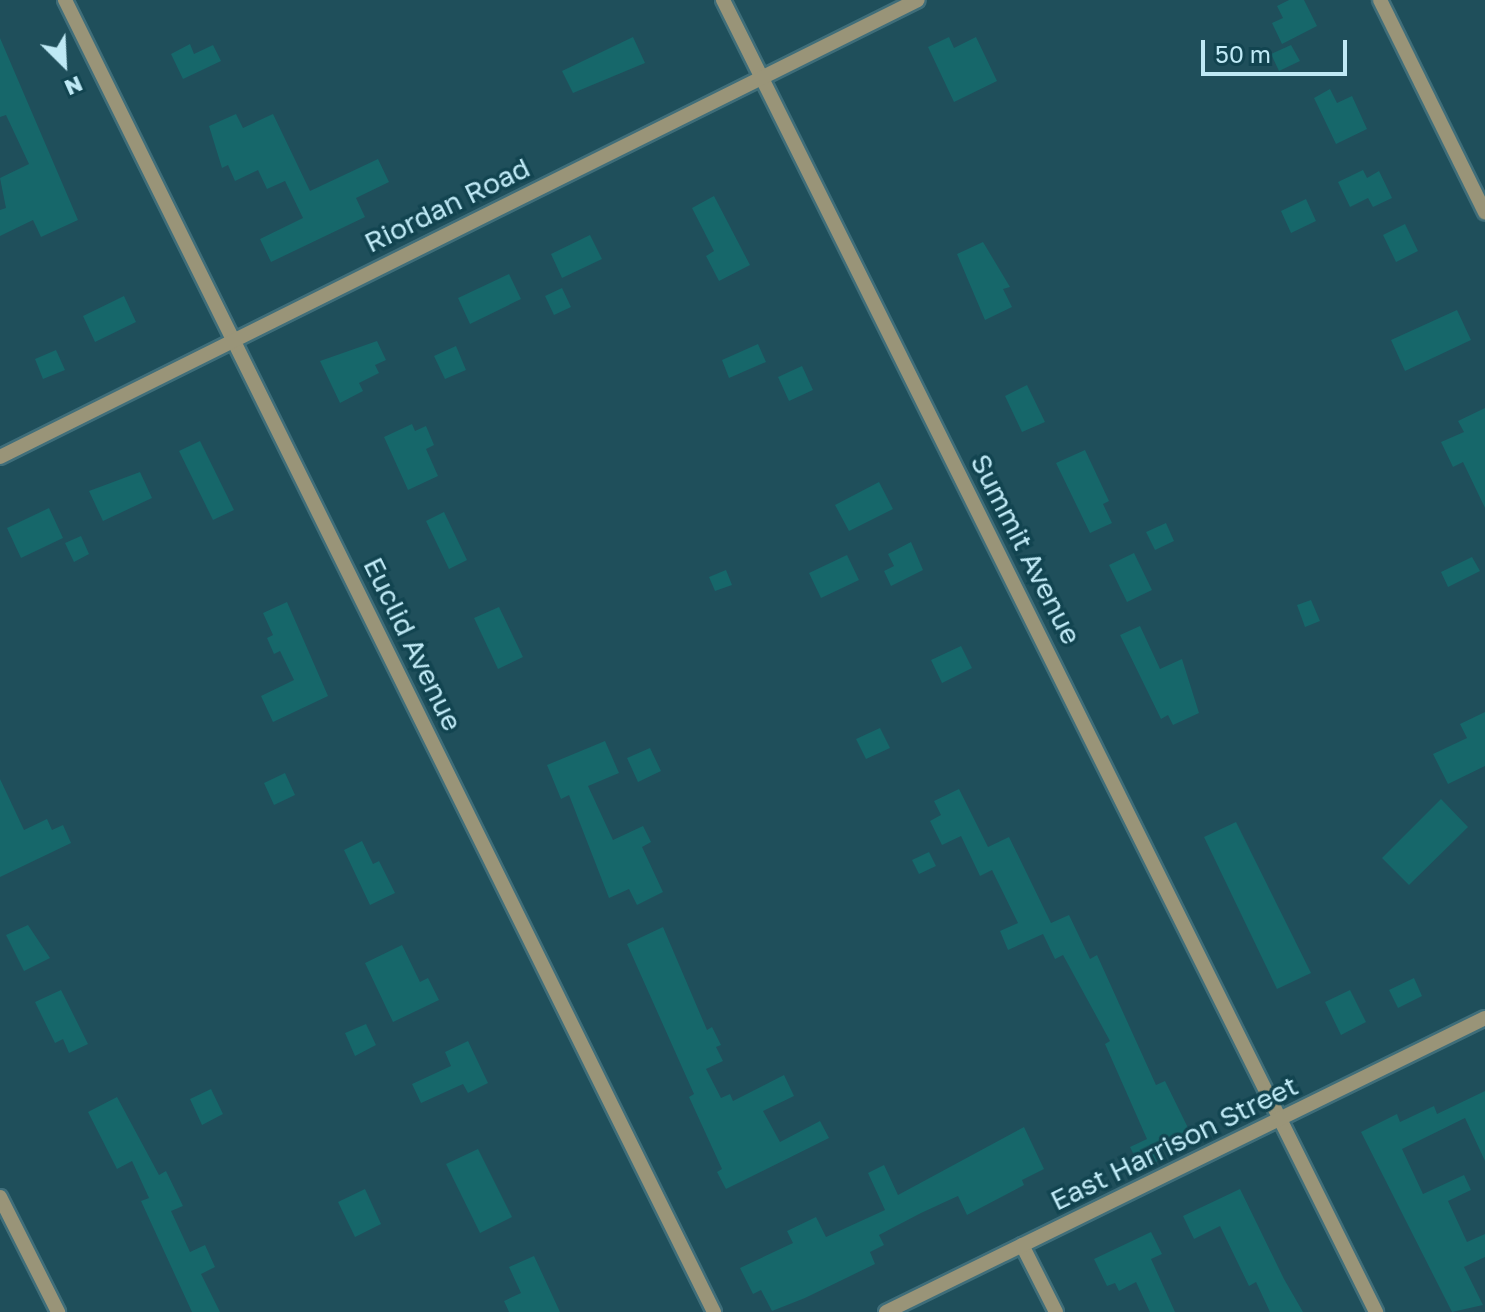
<!DOCTYPE html>
<html>
<head>
<meta charset="utf-8">
<style>
	body { margin:0 }
	#map { position:relative; width:1485px; height:1312px; overflow:hidden; background:#1f4f5b; font-family:"Golos Text",sans-serif }
	div>[style] { position:absolute }
	[style*='--x'] { left:calc(var(--x)*1px); top:calc(var(--y)*1px); width:calc(var(--w)*1px); rotate:calc(var(--a)*1deg) }
	.building>* { inset:0; background:#16676a }
	.roads { filter:drop-shadow(2px 0 #3f6e7a) drop-shadow(-2px 0 #3f6e7a) drop-shadow(0 2px #3f6e7a) drop-shadow(0 -2px #3f6e7a) }
	.minor>* { height:14px; margin:-7px; padding:0 7px; transform-origin:7px; border-radius:7px; background:#999478 }
	span { translate:-50% -50%; white-space:nowrap; text-align:center; line-height:1.15; -webkit-text-stroke:7px #124450; paint-order:stroke }
	.street-label { font-size:28px; color:#bfe9f5 }
	.north { position:absolute; left:24px; top:24px; width:80px; height:80px; -webkit-text-stroke:6px #124450; paint-order:stroke; rotate:156deg; font-size:22px; font-weight:700; line-height:32px; text-align:center; color:#bfe9f5 }
	.north::after { content:''; display:block; margin:auto; width:28px; height:36px; background:#bfe9f5; clip-path:polygon(50% 0,100% 100%,50% 72%,0 100%) }
	.scale { position:absolute; left:1201px; top:40px; width:146px; height:36px; box-sizing:border-box; border:4px solid #bfe9f5; border-top:0; padding-left:10px; font-size:24px; line-height:28px; white-space:nowrap; color:#bfe9f5; -webkit-text-stroke:6px #124450; paint-order:stroke }
</style>
</head>
<body>
<div id="map">
	<div class="building">
		<div style="clip-path:polygon(1289px 0,1304px 0,1317px 26px,1282px 44px,1272px 23px,1283px 18px,1277px 6px)"></div>
		<div style="clip-path:polygon(633px 37px,645px 63px,573px 93px,562px 71px)"></div>
		<div style="clip-path:polygon(949px 37px,954px 48px,976px 37px,997px 81px,954px 102px,928px 47px)"></div>
		<div style="clip-path:polygon(0 38px,78px 220px,41px 237px,33px 220px,0 236px,0 210px,6px 208px,0 178px,29px 164px,6px 115px,0 117px)"></div>
		<div style="clip-path:polygon(190px 44px,194px 54px,213px 45px,221px 61px,183px 79px,171px 54px)"></div>
		<div style="clip-path:polygon(1291px 45px,1300px 61px,1279px 71px,1271px 54px)"></div>
		<div style="clip-path:polygon(1330px 89px,1337px 103px,1352px 96px,1367px 129px,1336px 144px,1314px 98px)"></div>
		<div style="clip-path:polygon(236px 114px,243px 128px,273px 114px,310px 191px,378px 159px,389px 182px,356px 198px,365px 217px,271px 262px,260px 239px,303px 218px,285px 181px,267px 189px,258px 170px,235px 181px,228px 165px,222px 168px,209px 126px)"></div>
		<div style="clip-path:polygon(1363px 170px,1367px 178px,1379px 171px,1392px 198px,1373px 207px,1368px 198px,1350px 207px,1338px 182px)"></div>
		<div style="clip-path:polygon(714px 196px,750px 265px,719px 281px,706px 256px,714px 251px,692px 208px)"></div>
		<div style="clip-path:polygon(1306px 199px,1316px 221px,1291px 233px,1281px 211px)"></div>
		<div style="clip-path:polygon(1405px 224px,1418px 251px,1396px 262px,1383px 235px)"></div>
		<div style="clip-path:polygon(590px 235px,602px 259px,562px 278px,551px 254px)"></div>
		<div style="clip-path:polygon(983px 242px,1010px 287px,1003px 289px,1012px 307px,985px 320px,957px 254px)"></div>
		<div style="clip-path:polygon(509px 274px,521px 299px,470px 324px,458px 298px)"></div>
		<div style="clip-path:polygon(562px 288px,571px 307px,554px 315px,545px 296px)"></div>
		<div style="clip-path:polygon(124px 296px,136px 322px,95px 342px,83px 316px)"></div>
		<div style="clip-path:polygon(1457px 310px,1471px 340px,1405px 371px,1391px 340px)"></div>
		<div style="clip-path:polygon(377px 341px,386px 360px,375px 365px,379px 373px,359px 383px,363px 391px,340px 403px,320px 361px)"></div>
		<div style="clip-path:polygon(758px 344px,766px 362px,729px 378px,722px 360px)"></div>
		<div style="clip-path:polygon(456px 346px,466px 370px,445px 379px,434px 356px)"></div>
		<div style="clip-path:polygon(56px 350px,65px 370px,43px 379px,35px 359px)"></div>
		<div style="clip-path:polygon(802px 366px,813px 390px,789px 401px,778px 377px)"></div>
		<div style="clip-path:polygon(1027px 385px,1045px 422px,1022px 432px,1005px 396px)"></div>
		<div style="clip-path:polygon(1485px 408px,1485px 508px,1463px 462px,1453px 467px,1441px 442px,1464px 432px,1458px 421px)"></div>
		<div style="clip-path:polygon(412px 424px,415px 431px,426px 426px,434px 445px,426px 449px,438px 476px,408px 490px,384px 437px)"></div>
		<div style="clip-path:polygon(200px 441px,234px 510px,213px 520px,179px 451px)"></div>
		<div style="clip-path:polygon(1085px 450px,1109px 501px,1103px 504px,1112px 523px,1090px 533px,1056px 463px)"></div>
		<div style="clip-path:polygon(140px 472px,152px 498px,103px 521px,89px 491px)"></div>
		<div style="clip-path:polygon(879px 482px,893px 509px,849px 531px,835px 505px)"></div>
		<div style="clip-path:polygon(49px 508px,63px 538px,21px 558px,7px 528px)"></div>
		<div style="clip-path:polygon(444px 512px,467px 560px,449px 569px,426px 521px)"></div>
		<div style="clip-path:polygon(1166px 523px,1174px 541px,1155px 550px,1146px 532px)"></div>
		<div style="clip-path:polygon(81px 536px,89px 554px,74px 562px,65px 543px)"></div>
		<div style="clip-path:polygon(911px 542px,923px 570px,891px 586px,884px 571px,894px 566px,888px 554px)"></div>
		<div style="clip-path:polygon(1134px 553px,1152px 590px,1127px 602px,1109px 565px)"></div>
		<div style="clip-path:polygon(847px 555px,859px 580px,821px 598px,809px 573px)"></div>
		<div style="clip-path:polygon(1472px 557px,1480px 571px,1448px 587px,1441px 572px)"></div>
		<div style="clip-path:polygon(726px 570px,732px 585px,715px 591px,709px 577px)"></div>
		<div style="clip-path:polygon(1311px 600px,1320px 621px,1305px 627px,1297px 605px)"></div>
		<div style="clip-path:polygon(287px 602px,328px 696px,273px 722px,261px 696px,294px 680px,280px 651px,274px 654px,267px 638px,273px 635px,263px 613px)"></div>
		<div style="clip-path:polygon(499px 607px,523px 657px,498px 669px,474px 618px)"></div>
		<div style="clip-path:polygon(1140px 626px,1160px 669px,1182px 659px,1199px 713px,1173px 725px,1168px 715px,1161px 719px,1120px 635px)"></div>
		<div style="clip-path:polygon(961px 646px,972px 668px,942px 683px,931px 660px)"></div>
		<div style="clip-path:polygon(1485px 712px,1485px 766px,1448px 784px,1433px 754px,1467px 738px,1460px 724px)"></div>
		<div style="clip-path:polygon(880px 728px,890px 748px,866px 759px,856px 739px)"></div>
		<div style="clip-path:polygon(605px 741px,619px 773px,588px 786px,613px 840px,643px 826px,651px 842px,642px 847px,663px 892px,637px 905px,629px 889px,609px 898px,569px 795px,561px 799px,547px 765px)"></div>
		<div style="clip-path:polygon(650px 748px,661px 771px,638px 782px,627px 758px)"></div>
		<div style="clip-path:polygon(285px 773px,295px 795px,274px 805px,264px 783px)"></div>
		<div style="clip-path:polygon(0 779px,24px 830px,47px 819px,52px 830px,63px 825px,71px 843px,0 877px)"></div>
		<div style="clip-path:polygon(959px 789px,988px 847px,1009px 837px,1051px 923px,1069px 915px,1090px 959px,1097px 955px,1156px 1085px,1165px 1081px,1190px 1132px,1157px 1148px,1162px 1159px,1141px 1169px,1130px 1147px,1147px 1139px,1105px 1044px,1110px 1041px,1063px 955px,1055px 959px,1043px 934px,1008px 950px,1000px 931px,1018px 923px,992px 870px,980px 876px,961px 836px,942px 845px,930px 821px,941px 815px,934px 801px)"></div>
		<div style="clip-path:polygon(1441px 799px,1468px 827px,1409px 885px,1382px 858px)"></div>
		<div style="clip-path:polygon(1236px 822px,1311px 973px,1277px 989px,1204px 837px)"></div>
		<div style="clip-path:polygon(362px 841px,373px 864px,379px 861px,395px 893px,370px 905px,344px 850px)"></div>
		<div style="clip-path:polygon(929px 852px,936px 866px,919px 874px,912px 860px)"></div>
		<div style="clip-path:polygon(28px 925px,50px 958px,24px 971px,6px 935px)"></div>
		<div style="clip-path:polygon(663px 927px,707px 1030px,712px 1027px,721px 1045px,716px 1047px,723px 1061px,706px 1069px,721px 1098px,730px 1094px,733px 1101px,784px 1075px,794px 1096px,763px 1111px,780px 1142px,820px 1121px,829px 1138px,726px 1189px,717px 1172px,722px 1169px,689px 1097px,694px 1094px,627px 944px)"></div>
		<div style="clip-path:polygon(402px 945px,420px 982px,428px 978px,439px 1000px,393px 1022px,365px 963px)"></div>
		<div style="clip-path:polygon(1414px 978px,1422px 996px,1398px 1008px,1389px 990px)"></div>
		<div style="clip-path:polygon(61px 990px,88px 1044px,69px 1053px,63px 1039px,55px 1043px,35px 1002px)"></div>
		<div style="clip-path:polygon(1350px 990px,1366px 1022px,1341px 1035px,1325px 1002px)"></div>
		<div style="clip-path:polygon(366px 1024px,376px 1045px,355px 1056px,345px 1033px)"></div>
		<div style="clip-path:polygon(468px 1041px,488px 1083px,468px 1093px,463px 1084px,421px 1103px,412px 1084px,451px 1066px,445px 1052px)"></div>
		<div style="clip-path:polygon(211px 1089px,223px 1114px,202px 1125px,190px 1099px)"></div>
		<div style="clip-path:polygon(1485px 1091px,1485px 1161px,1465px 1118px,1402px 1149px,1423px 1194px,1464px 1175px,1471px 1190px,1448px 1201px,1467px 1242px,1485px 1234px,1485px 1257px,1464px 1267px,1483px 1305px,1452px 1312px,1361px 1132px,1397px 1114px,1400px 1122px,1434px 1106px,1437px 1114px)"></div>
		<div style="clip-path:polygon(117px 1097px,159px 1175px,166px 1171px,183px 1206px,171px 1211px,190px 1252px,205px 1245px,215px 1267px,201px 1274px,220px 1312px,192px 1312px,141px 1201px,149px 1198px,132px 1161px,117px 1169px,88px 1112px)"></div>
		<div style="clip-path:polygon(1024px 1127px,1044px 1169px,1022px 1180px,1024px 1185px,967px 1215px,958px 1196px,921px 1213px,879px 1235px,884px 1245px,870px 1252px,875px 1264px,805px 1298px,772px 1311px,761px 1290px,753px 1294px,740px 1268px,793px 1243px,787px 1231px,816px 1217px,826px 1237px,885px 1210px,868px 1173px,884px 1165px,898px 1195px)"></div>
		<div style="clip-path:polygon(478px 1149px,512px 1217px,480px 1233px,446px 1164px)"></div>
		<div style="clip-path:polygon(365px 1189px,381px 1224px,355px 1237px,338px 1202px)"></div>
		<div style="clip-path:polygon(1240px 1189px,1284px 1279px,1303px 1312px,1270px 1312px,1256px 1282px,1249px 1286px,1220px 1226px,1194px 1239px,1183px 1216px)"></div>
		<div style="clip-path:polygon(1151px 1232px,1162px 1254px,1151px 1259px,1175px 1312px,1150px 1312px,1136px 1282px,1119px 1291px,1115px 1283px,1107px 1286px,1094px 1259px)"></div>
		<div style="clip-path:polygon(534px 1256px,560px 1312px,509px 1312px,504px 1301px,521px 1293px,509px 1267px)"></div>
	</div>
	<div class="roads">
		<div class="minor">
			<div style="--x:65;--y:0;--w:1464;--a:63.68"></div>
			<div style="--x:723;--y:0;--w:1466;--a:63.54"></div>
			<div style="--x:1380;--y:0;--w:237;--a:63.7"></div>
			<div style="--x:0;--y:457;--w:1025;--a:-26.47"></div>
			<div style="--x:0;--y:1197;--w:129;--a:63.2"></div>
			<div style="--x:1022;--y:1245;--w:75;--a:63.1"></div>
			<div style="--x:886;--y:1312;--w:667;--a:-26.14"></div>
		</div>
	</div>
	<div class="street-label">
		<span style="left:447px;top:205px;rotate:-26deg">Riordan Road</span>
		<span style="left:1026px;top:549px;rotate:63deg">Summit Avenue</span>
		<span style="left:413px;top:644px;rotate:64deg">Euclid Avenue</span>
		<span style="left:1174px;top:1143px;rotate:-26deg">East Harrison Street</span>
	</div>
	<div class="north">N</div>
	<div class="scale">50 m</div>
</div>
</body>
</html>
